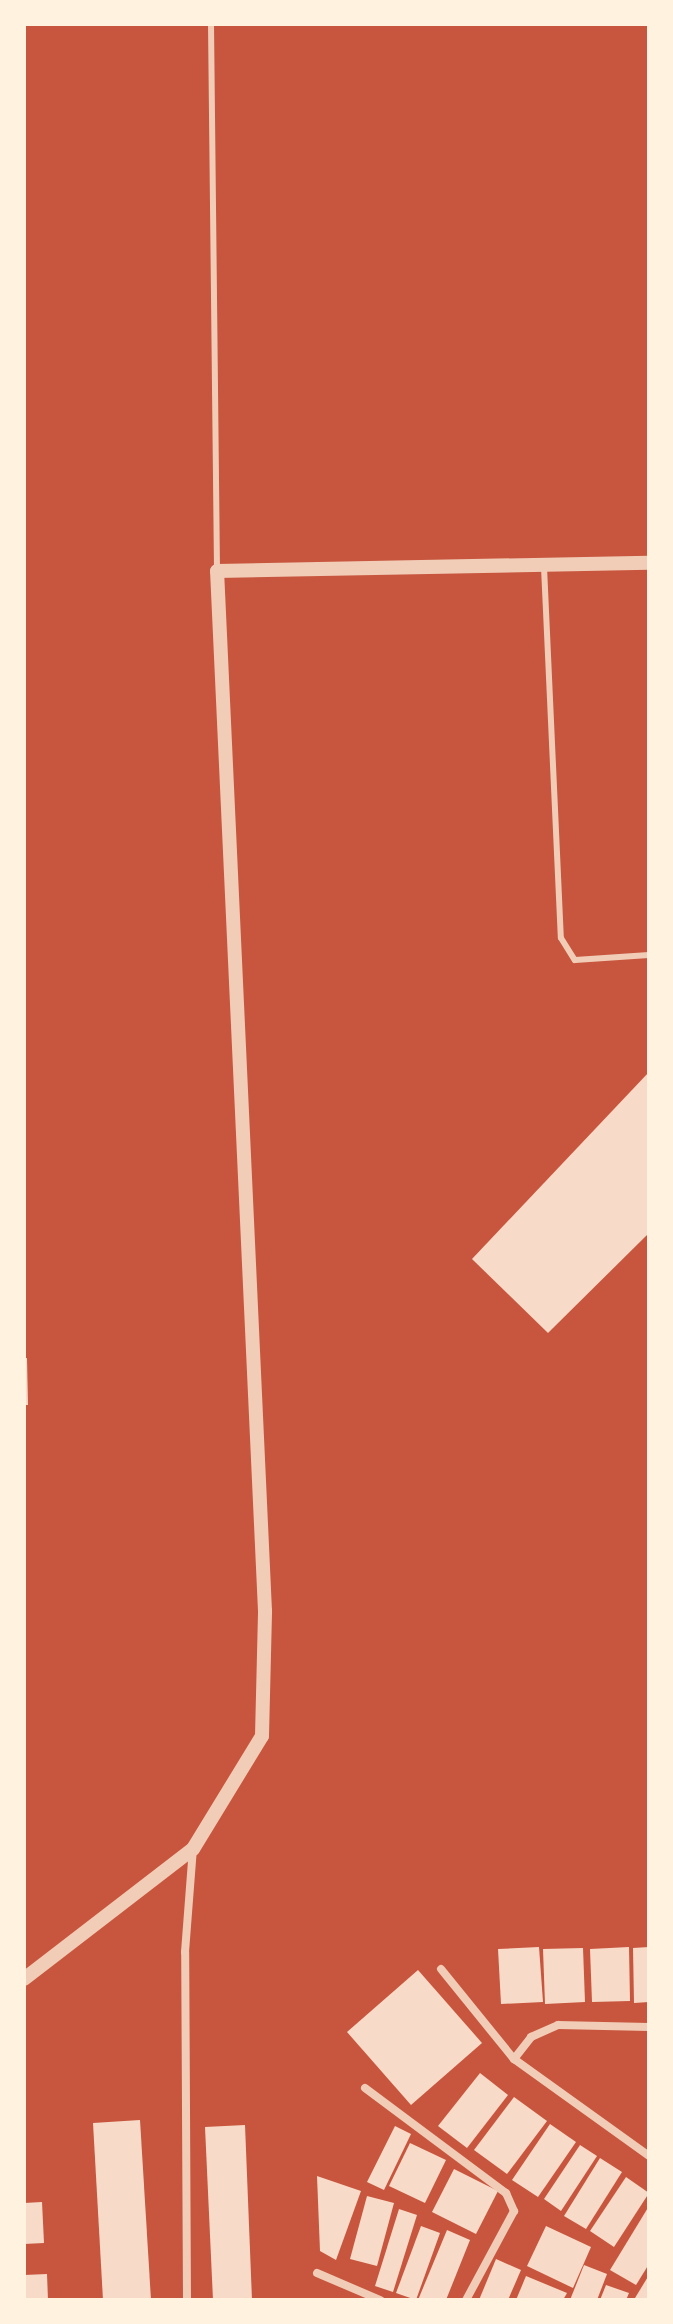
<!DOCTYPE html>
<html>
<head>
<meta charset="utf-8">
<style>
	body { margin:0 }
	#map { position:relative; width:673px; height:2324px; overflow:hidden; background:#c8553d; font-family:Mulish,sans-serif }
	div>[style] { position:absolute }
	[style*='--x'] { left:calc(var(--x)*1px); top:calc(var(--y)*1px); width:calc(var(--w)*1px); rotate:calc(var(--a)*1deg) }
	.building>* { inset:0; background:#f7dbc8 }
	.service>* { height:6px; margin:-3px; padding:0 3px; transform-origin:3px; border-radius:3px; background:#f1ccb7 }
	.minor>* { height:8px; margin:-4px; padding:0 4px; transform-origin:4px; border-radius:4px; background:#f1ccb7 }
	.tertiary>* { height:14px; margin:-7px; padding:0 7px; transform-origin:7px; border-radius:7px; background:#f1ccb7 }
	span { translate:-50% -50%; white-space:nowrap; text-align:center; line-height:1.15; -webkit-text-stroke:8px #fff3e0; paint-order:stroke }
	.frame { position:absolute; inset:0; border:26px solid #fff3e0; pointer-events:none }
</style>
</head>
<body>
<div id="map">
	<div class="building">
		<div style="clip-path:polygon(649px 1072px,649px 1233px,548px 1333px,472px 1259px)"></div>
		<div style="clip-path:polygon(24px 1358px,27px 1358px,28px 1405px,24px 1405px)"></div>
		<div style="clip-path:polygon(539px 1947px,543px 2002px,501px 2004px,498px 1949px)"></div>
		<div style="clip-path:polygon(629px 1947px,630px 2001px,592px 2002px,590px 1949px)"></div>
		<div style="clip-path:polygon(649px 1947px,649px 2002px,634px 2003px,633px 1948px)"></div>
		<div style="clip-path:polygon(583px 1948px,585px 2002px,545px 2004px,543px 1949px)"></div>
		<div style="clip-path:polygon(418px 1970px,482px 2043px,411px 2105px,347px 2032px)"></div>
		<div style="clip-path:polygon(480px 2073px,508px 2095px,467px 2148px,438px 2126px)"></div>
		<div style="clip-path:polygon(514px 2097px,547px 2121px,507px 2174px,474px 2150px)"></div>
		<div style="clip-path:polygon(140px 2120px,151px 2300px,103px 2300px,93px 2123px)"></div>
		<div style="clip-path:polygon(550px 2124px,576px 2142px,538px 2197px,512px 2180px)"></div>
		<div style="clip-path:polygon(245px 2125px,252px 2300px,213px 2300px,205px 2127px)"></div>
		<div style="clip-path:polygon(395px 2126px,411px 2134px,384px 2190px,367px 2182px)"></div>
		<div style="clip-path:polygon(410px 2143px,446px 2160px,425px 2203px,389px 2186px)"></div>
		<div style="clip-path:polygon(580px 2145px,597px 2156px,561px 2211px,544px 2199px)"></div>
		<div style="clip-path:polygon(600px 2158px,622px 2172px,586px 2229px,564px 2216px)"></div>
		<div style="clip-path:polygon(454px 2169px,498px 2191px,476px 2234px,432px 2212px)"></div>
		<div style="clip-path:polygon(317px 2176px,361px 2191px,336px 2260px,320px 2251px)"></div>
		<div style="clip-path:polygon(626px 2177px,649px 2193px,614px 2247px,590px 2231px)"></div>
		<div style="clip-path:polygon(367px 2196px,394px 2203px,377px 2266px,350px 2259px)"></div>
		<div style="clip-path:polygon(42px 2202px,44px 2243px,24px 2244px,24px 2203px)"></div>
		<div style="clip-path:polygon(649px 2206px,649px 2264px,636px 2285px,610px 2270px)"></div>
		<div style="clip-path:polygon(399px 2209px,417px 2215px,393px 2292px,375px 2286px)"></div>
		<div style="clip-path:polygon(421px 2226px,440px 2233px,416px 2300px,396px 2293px)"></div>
		<div style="clip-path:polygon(546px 2226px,591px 2247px,573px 2288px,527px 2266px)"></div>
		<div style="clip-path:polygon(447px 2230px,470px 2240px,446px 2300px,418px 2300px)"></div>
		<div style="clip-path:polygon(496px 2259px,521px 2270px,508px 2300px,479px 2300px)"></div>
		<div style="clip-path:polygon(584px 2265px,607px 2274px,597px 2300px,570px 2300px)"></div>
		<div style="clip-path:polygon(47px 2274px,48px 2300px,24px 2300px,24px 2275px)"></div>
		<div style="clip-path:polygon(649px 2275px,649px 2300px,638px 2300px,635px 2298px)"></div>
		<div style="clip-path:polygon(526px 2276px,567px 2293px,563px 2300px,516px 2300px)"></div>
		<div style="clip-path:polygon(606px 2285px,629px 2293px,626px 2300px,600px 2300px)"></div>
	</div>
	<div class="service">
		<div style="--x:211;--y:24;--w:547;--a:89.37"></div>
		<div style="--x:544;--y:567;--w:371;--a:87.4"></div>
		<div style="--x:561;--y:938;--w:26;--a:58"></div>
		<div style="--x:575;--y:960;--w:74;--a:-3.9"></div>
	</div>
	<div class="minor">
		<div style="--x:441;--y:1969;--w:116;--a:51"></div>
		<div style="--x:514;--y:2059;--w:166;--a:35.7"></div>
		<div style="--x:514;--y:2059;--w:28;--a:-52"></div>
		<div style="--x:531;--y:2037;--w:30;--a:-24"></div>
		<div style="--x:558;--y:2025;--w:91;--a:1.3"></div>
		<div style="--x:365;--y:2088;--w:176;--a:36.7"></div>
		<div style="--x:506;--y:2193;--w:20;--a:66"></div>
		<div style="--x:514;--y:2211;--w:101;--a:118.3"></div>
		<div style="--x:317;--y:2273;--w:69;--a:23.2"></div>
		<div style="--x:187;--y:2300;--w:348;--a:-90.3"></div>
		<div style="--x:185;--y:1952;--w:103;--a:-85.6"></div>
	</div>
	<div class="tertiary">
		<div style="--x:24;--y:1979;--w:213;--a:-37.6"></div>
		<div style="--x:193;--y:1849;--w:132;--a:-58.6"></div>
		<div style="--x:262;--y:1736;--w:125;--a:-88.6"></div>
		<div style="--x:265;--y:1611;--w:1041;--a:-92.64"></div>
		<div style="--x:217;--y:571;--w:432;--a:-1.1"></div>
	</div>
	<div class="frame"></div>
</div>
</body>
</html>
